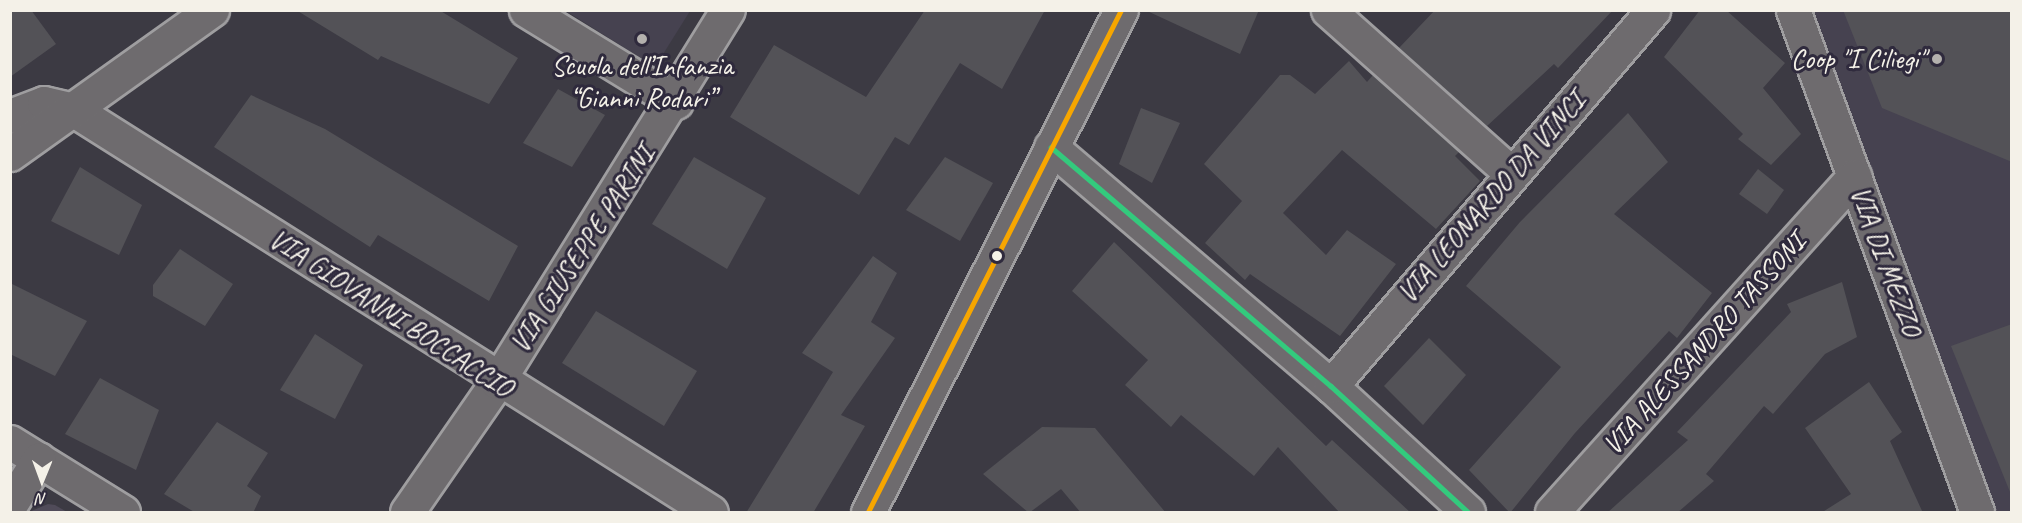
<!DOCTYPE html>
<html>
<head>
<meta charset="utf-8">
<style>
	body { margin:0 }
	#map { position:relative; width:2022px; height:523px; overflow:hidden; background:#3c3a43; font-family:Caveat,sans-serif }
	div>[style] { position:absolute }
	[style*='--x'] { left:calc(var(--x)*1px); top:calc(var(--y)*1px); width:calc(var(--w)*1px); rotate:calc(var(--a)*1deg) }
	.built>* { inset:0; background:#464250 }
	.green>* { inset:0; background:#504b59 }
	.building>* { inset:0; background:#535257 }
	.roads { filter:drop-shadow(2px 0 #9f9ea0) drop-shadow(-2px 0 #9f9ea0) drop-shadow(0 2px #9f9ea0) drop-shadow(0 -2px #9f9ea0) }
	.minor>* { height:33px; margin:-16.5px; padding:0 16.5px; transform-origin:16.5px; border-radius:16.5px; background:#6e6b6e }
	.primary>* { height:33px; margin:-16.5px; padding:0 16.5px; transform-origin:16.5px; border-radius:16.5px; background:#6e6b6e }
	.bus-1>* { height:4.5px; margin:-2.25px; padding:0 2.25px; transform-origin:2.25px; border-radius:2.25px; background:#33ca7d }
	.bus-2>* { height:4.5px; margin:-2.25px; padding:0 2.25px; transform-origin:2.25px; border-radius:2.25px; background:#f7a600 }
	.dots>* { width:16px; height:16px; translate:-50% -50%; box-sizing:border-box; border:3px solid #2f2a3d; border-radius:50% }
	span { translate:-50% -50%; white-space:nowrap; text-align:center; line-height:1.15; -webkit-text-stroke:6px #2f2a3d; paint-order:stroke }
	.poi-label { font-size:28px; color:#f4f1e8 }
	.right { translate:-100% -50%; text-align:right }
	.street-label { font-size:28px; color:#f4f1e8 }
	.frame { position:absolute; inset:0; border:12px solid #f4f1e8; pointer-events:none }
	.north { position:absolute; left:12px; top:451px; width:60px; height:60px; -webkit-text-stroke:4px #2f2a3d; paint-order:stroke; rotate:181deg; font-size:16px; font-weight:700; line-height:24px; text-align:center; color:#f4f1e8 }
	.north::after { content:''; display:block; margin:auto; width:21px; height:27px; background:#f4f1e8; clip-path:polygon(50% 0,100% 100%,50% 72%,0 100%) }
</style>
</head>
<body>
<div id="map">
	<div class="built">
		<div style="clip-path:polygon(566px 11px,690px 11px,655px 67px)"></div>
		<div style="clip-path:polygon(1811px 11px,2011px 11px,2011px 512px,1986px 512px)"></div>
	</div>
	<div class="green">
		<div style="clip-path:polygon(48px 504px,55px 505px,67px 512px,29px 512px)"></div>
	</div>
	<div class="building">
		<div style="clip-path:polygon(10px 10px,31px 10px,56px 44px,10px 77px)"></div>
		<div style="clip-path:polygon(296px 10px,439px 10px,518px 58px,489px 104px,381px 56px,378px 60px)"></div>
		<div style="clip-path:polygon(925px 10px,1045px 10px,1002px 89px,960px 63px,909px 145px,895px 137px,859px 195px,730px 117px,774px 45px,866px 97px)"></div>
		<div style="clip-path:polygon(1145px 10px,1259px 10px,1240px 54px)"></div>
		<div style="clip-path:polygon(1435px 10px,1613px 10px,1558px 68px,1554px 64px,1487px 126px,1399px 48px)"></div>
		<div style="clip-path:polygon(1700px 10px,1726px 10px,1785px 63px,1763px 88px,1801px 134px,1771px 165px,1738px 139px,1743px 134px,1664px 57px)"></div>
		<div style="clip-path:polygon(1843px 10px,2012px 10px,2012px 162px,1882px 108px)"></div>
		<div style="clip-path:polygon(1349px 61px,1367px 82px,1373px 75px,1459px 152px,1455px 156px,1480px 181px,1436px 229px,1342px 150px,1283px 213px,1326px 255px,1347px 230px,1396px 264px,1340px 336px,1250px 274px,1245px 280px,1205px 243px,1242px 201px,1204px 164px,1280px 75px,1290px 75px,1315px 94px)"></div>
		<div style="clip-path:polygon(558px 89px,605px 115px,572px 167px,523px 143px)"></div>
		<div style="clip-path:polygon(251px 95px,325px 129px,518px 246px,489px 301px,378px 235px,370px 247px,214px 147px)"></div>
		<div style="clip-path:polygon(1141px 108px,1180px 123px,1152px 183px,1119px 164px)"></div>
		<div style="clip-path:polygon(1628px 113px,1668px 162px,1614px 214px,1712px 293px,1677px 338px,1669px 331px,1575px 433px,1510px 513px,1469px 470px,1561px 367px,1466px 286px,1520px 222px)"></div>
		<div style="clip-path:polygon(694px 157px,766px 198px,727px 269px,652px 224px)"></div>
		<div style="clip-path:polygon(945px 157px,993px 183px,960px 241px,906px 210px)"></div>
		<div style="clip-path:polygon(80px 167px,142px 205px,119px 255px,51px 221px)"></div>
		<div style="clip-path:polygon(1758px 169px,1784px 190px,1767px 214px,1739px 194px)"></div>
		<div style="clip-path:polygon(1114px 242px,1326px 446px,1332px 440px,1411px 513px,1340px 513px,1278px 447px,1254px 476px,1181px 415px,1171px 427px,1125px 385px,1148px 360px,1072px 291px)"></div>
		<div style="clip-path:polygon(180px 249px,233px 284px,205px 326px,153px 296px,153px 285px)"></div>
		<div style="clip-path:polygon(873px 256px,897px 273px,871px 322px,895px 338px,841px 415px,865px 426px,813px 513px,746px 513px,833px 372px,802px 353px)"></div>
		<div style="clip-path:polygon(1842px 282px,1857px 337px,1825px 354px,1773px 414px,1764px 406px,1706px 474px,1714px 481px,1677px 513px,1607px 513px,1688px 440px,1677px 432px,1791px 312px,1787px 304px)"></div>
		<div style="clip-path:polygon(10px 283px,87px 321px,55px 376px,10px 354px)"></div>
		<div style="clip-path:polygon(596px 311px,697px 371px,664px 426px,562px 363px)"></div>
		<div style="clip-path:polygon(2012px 324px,2012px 492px,2010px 492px,1951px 346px)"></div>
		<div style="clip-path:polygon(315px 334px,363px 365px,335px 419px,280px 390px)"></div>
		<div style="clip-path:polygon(1429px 338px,1466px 375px,1423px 425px,1384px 386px)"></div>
		<div style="clip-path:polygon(100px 378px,159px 410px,136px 470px,65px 434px)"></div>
		<div style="clip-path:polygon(1869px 382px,1902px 432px,1890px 441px,1923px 513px,1821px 513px,1851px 494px,1805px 428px)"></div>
		<div style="clip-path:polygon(217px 422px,268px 453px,247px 486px,261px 496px,253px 513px,196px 513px,164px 494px)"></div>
		<div style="clip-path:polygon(1042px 427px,1095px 428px,1166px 513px,1081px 513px,1061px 489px,1029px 513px,983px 474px)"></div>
	</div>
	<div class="roads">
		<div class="minor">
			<div style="--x:526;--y:10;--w:176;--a:31.5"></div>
			<div style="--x:1328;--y:10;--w:245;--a:41.7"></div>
			<div style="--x:1793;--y:10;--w:535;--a:69.87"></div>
			<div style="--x:10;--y:116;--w:36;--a:-21"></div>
			<div style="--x:44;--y:103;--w:31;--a:13"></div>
			<div style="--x:74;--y:110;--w:753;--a:32.26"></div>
			<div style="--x:1051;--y:147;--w:368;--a:40.5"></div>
			<div style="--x:1331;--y:386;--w:186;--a:42.6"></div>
			<div style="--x:10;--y:154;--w:248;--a:-35.5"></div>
			<div style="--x:1331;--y:386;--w:495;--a:-49.4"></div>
			<div style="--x:10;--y:442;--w:133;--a:31.8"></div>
			<div style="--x:10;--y:505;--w:54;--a:-57.8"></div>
			<div style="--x:407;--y:512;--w:158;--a:-55.3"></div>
			<div style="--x:497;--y:382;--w:438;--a:-58.2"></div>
			<div style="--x:1552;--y:512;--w:452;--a:-48"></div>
		</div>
		<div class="primary">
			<div style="--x:868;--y:512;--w:562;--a:-63.25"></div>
		</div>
	</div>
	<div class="bus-1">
		<div style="--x:1051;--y:147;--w:368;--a:40.5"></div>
		<div style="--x:1331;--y:386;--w:186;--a:42.6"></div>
	</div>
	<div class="bus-2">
		<div style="--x:868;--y:512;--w:562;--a:-63.25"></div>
	</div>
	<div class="dots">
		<div style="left:642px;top:39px;background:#b4b1ae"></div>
		<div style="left:1937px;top:59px;background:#b4b1ae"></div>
		<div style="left:997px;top:256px;background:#f4f1e8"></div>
	</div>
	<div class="poi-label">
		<span class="right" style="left:1925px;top:59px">Coop "I Ciliegi"</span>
		<span style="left:642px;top:82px">Scuola dell’Infanzia<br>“Gianni Rodari”</span>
	</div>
	<div class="street-label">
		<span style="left:1491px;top:197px;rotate:-49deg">VIA LEONARDO DA VINCI</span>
		<span style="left:582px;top:249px;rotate:-57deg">VIA GIUSEPPE PARINI</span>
		<span style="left:1886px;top:261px;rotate:70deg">VIA DI MEZZO</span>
		<span style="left:391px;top:313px;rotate:33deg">VIA GIOVANNI BOCCACCIO</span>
		<span style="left:1704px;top:344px;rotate:-48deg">VIA ALESSANDRO TASSONI</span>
	</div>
	<div class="frame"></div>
	<div class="north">N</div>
</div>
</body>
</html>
